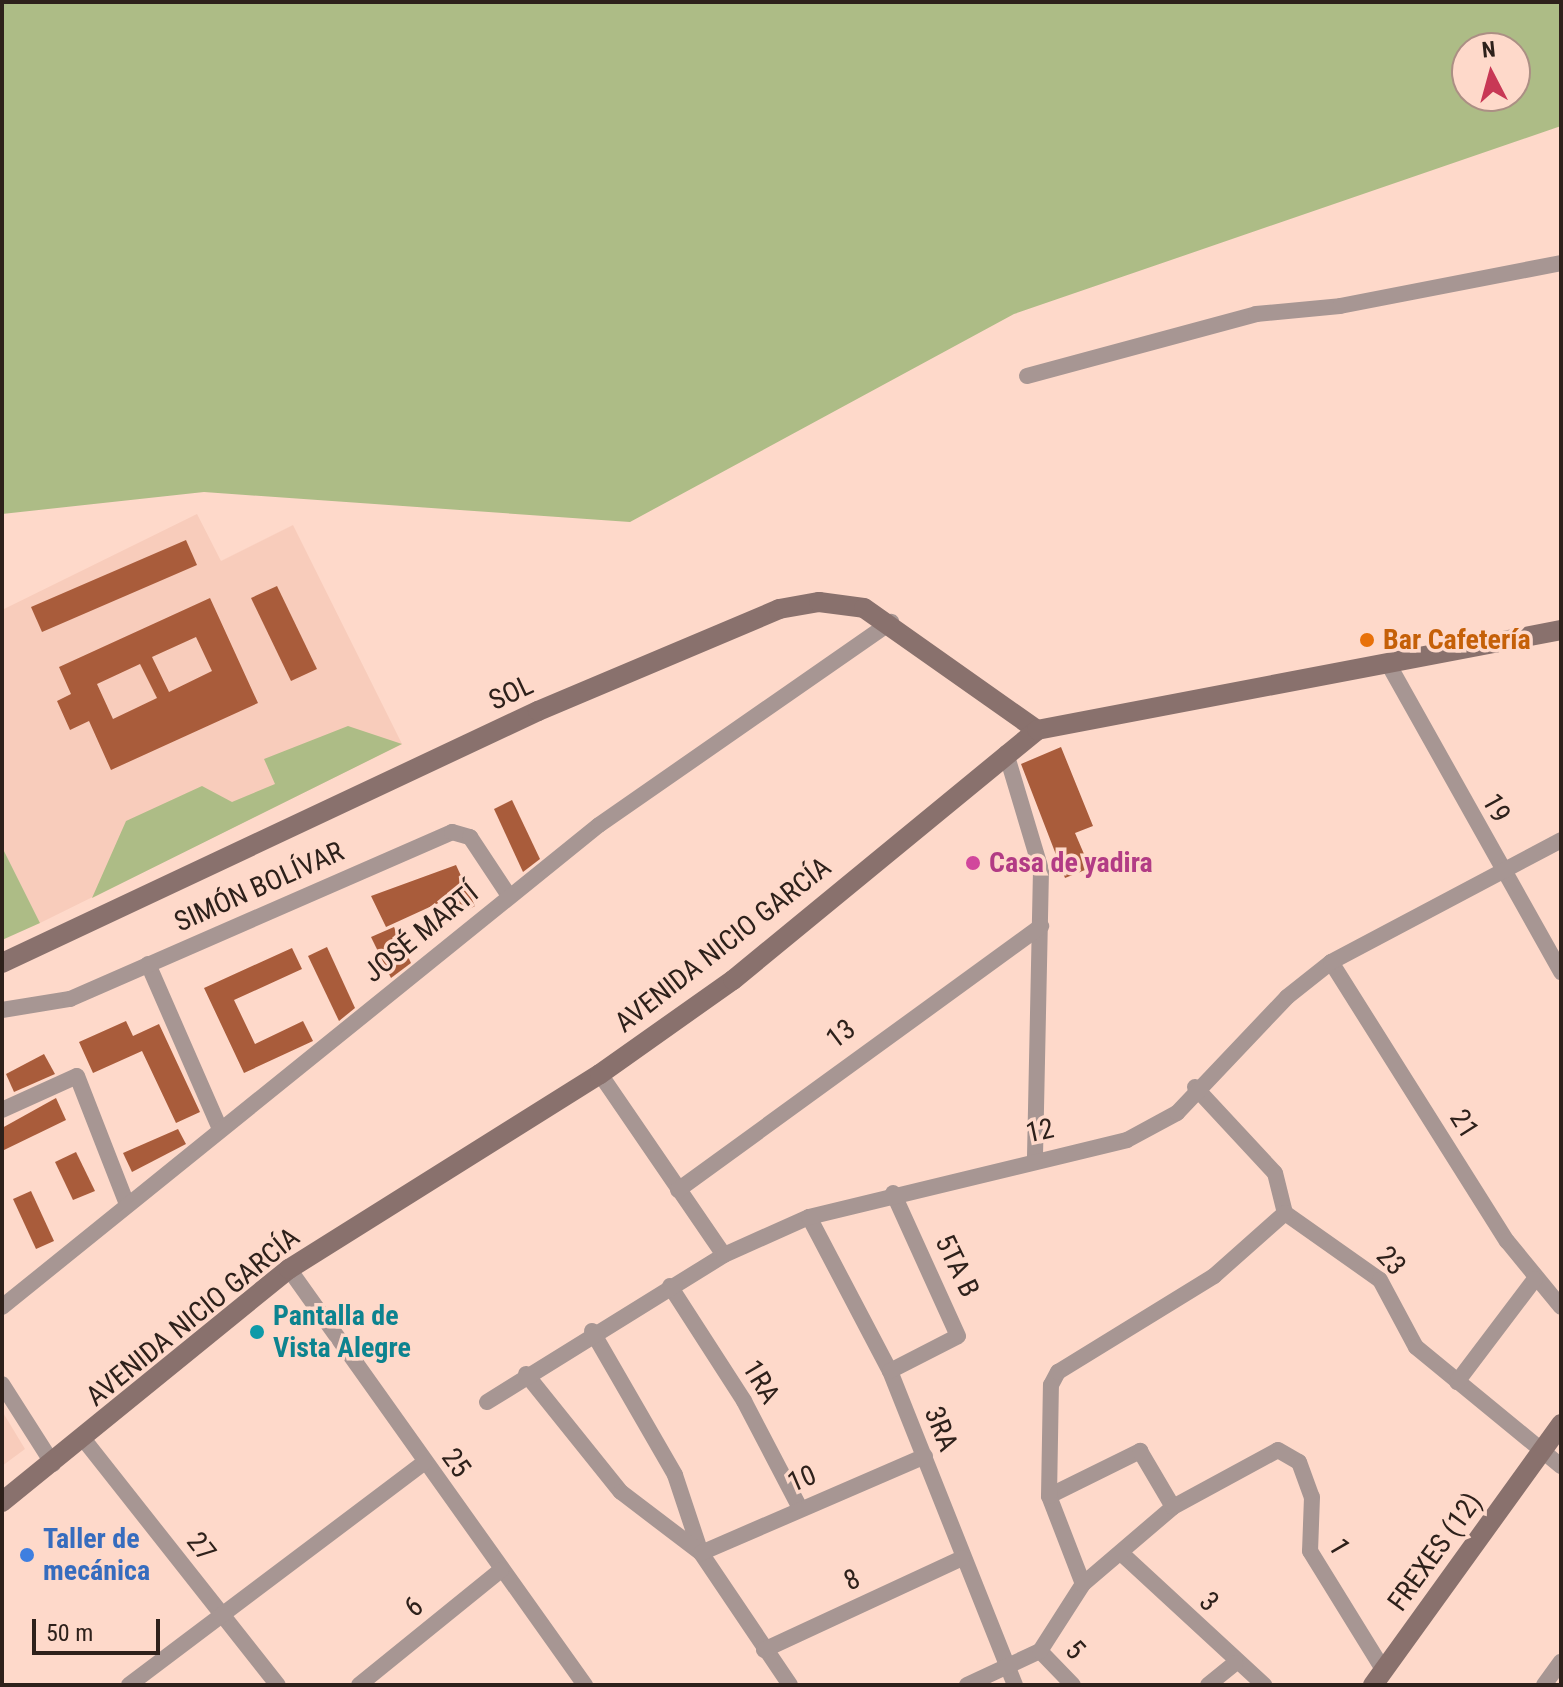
<!DOCTYPE html>
<html>
<head>
<meta charset="utf-8">
<style>
	body { margin:0 }
	#map { position:relative; width:1563px; height:1687px; overflow:hidden; background:#fed9ca; font-family:"Roboto Condensed",sans-serif }
	div>[style] { position:absolute }
	[style*='--x'] { left:calc(var(--x)*1px); top:calc(var(--y)*1px); width:calc(var(--w)*1px); rotate:calc(var(--a)*1deg) }
	.built>* { inset:0; background:#f8ccbb }
	.green>* { inset:0; background:#adbc86 }
	.building>* { inset:0; background:#a95c3b }
	.street>* { height:16px; margin:-8px; padding:0 8px; transform-origin:8px; border-radius:8px; background:#a79693 }
	.secondary>* { height:20px; margin:-10px; padding:0 10px; transform-origin:10px; border-radius:10px; background:#89716d }
	.dots>* { width:22px; height:22px; translate:-50% -50%; box-sizing:border-box; border:4px solid #fed9ca; border-radius:50% }
	span { translate:-50% -50%; white-space:nowrap; text-align:center; line-height:1.15; -webkit-text-stroke:7px #fed9ca; paint-order:stroke }
	.food-label { font-size:28px; color:#c56008; font-weight:700 }
	.left { translate:0 -50%; text-align:left }
	.street-label { font-size:28px; color:#2e211b }
	.hotel-label { font-size:28px; color:#b23c85; font-weight:700 }
	.culture-label { font-size:28px; color:#0d838f; font-weight:700 }
	.shop-label { font-size:28px; color:#366cbe; font-weight:700 }
	.frame { position:absolute; inset:0; border:4px solid #2e211b; pointer-events:none }
	.north { position:absolute; left:1451px; top:32px; width:80px; height:80px; box-sizing:border-box; background:#fed9ca; border:2px solid #ab8f84; border-radius:50%; rotate:354deg; font-size:22px; font-weight:700; line-height:32px; text-align:center; color:#2e211b }
	.north::after { content:''; display:block; margin:auto; width:28px; height:36px; background:#c83855; clip-path:polygon(50% 0,100% 100%,50% 72%,0 100%) }
	.scale { position:absolute; left:32px; top:1619px; width:128px; height:36px; box-sizing:border-box; border:4px solid #2e211b; border-top:0; padding-left:10px; font-size:24px; line-height:28px; white-space:nowrap; color:#2e211b; -webkit-text-stroke:6px #fed9ca; paint-order:stroke }
</style>
</head>
<body>
<div id="map">
	<div class="built">
		<div style="clip-path:polygon(197px 514px,221px 561px,293px 525px,402px 744px,40px 923px,2px 847px,2px 610px)"></div>
		<div style="clip-path:polygon(2px 1411px,25px 1449px,2px 1466px)"></div>
	</div>
	<div class="green">
		<div style="clip-path:polygon(evenodd,2px 2px,1561px 2px,1561px 126px,1014px 314px,630px 522px,204px 492px,2px 514px,2px 2px,1467px 48px,1515px 48px,1515px 96px,1467px 96px,1467px 48px)"></div>
		<div style="clip-path:polygon(348px 726px,402px 744px,92px 898px,126px 821px,202px 786px,232px 802px,275px 784px,264px 759px)"></div>
		<div style="clip-path:polygon(2px 847px,40px 923px,2px 940px)"></div>
	</div>
	<div class="building">
		<div style="clip-path:polygon(186px 540px,197px 565px,42px 632px,31px 607px)"></div>
		<div style="clip-path:polygon(277px 586px,317px 669px,291px 681px,251px 598px)"></div>
		<div style="clip-path:polygon(evenodd,210px 598px,258px 703px,111px 770px,89px 721px,70px 730px,57px 701px,71px 694px,59px 667px,210px 598px,196px 637px,212px 671px,169px 692px,152px 657px,196px 637px,210px 598px,140px 664px,157px 698px,113px 719px,97px 684px,140px 664px)"></div>
		<div style="clip-path:polygon(1061px 747px,1093px 826px,1075px 833px,1090px 868px,1065px 878px,1021px 764px)"></div>
		<div style="clip-path:polygon(512px 800px,540px 859px,523px 872px,494px 809px)"></div>
		<div style="clip-path:polygon(456px 865px,475px 906px,453px 917px,445px 900px,386px 927px,371px 896px)"></div>
		<div style="clip-path:polygon(394px 927px,411px 963px,391px 978px,371px 937px)"></div>
		<div style="clip-path:polygon(327px 947px,355px 1008px,339px 1021px,308px 956px)"></div>
		<div style="clip-path:polygon(292px 948px,302px 969px,234px 1000px,255px 1044px,303px 1021px,313px 1041px,244px 1073px,204px 988px)"></div>
		<div style="clip-path:polygon(126px 1021px,133px 1036px,159px 1024px,200px 1112px,176px 1123px,142px 1051px,93px 1073px,79px 1042px)"></div>
		<div style="clip-path:polygon(44px 1054px,55px 1074px,14px 1092px,6px 1074px)"></div>
		<div style="clip-path:polygon(56px 1098px,66px 1120px,2px 1151px,2px 1128px)"></div>
		<div style="clip-path:polygon(178px 1129px,186px 1144px,132px 1172px,123px 1153px)"></div>
		<div style="clip-path:polygon(76px 1152px,95px 1191px,73px 1200px,55px 1162px)"></div>
		<div style="clip-path:polygon(31px 1191px,54px 1241px,36px 1249px,13px 1199px)"></div>
	</div>
	<div class="street">
		<div style="--x:1027;--y:376;--w:237;--a:-15.1"></div>
		<div style="--x:1256;--y:314;--w:84;--a:-5.4"></div>
		<div style="--x:1340;--y:306;--w:225;--a:-11"></div>
		<div style="--x:1390;--y:667;--w:350;--a:60.7"></div>
		<div style="--x:1006;--y:753;--w:122;--a:73.3"></div>
		<div style="--x:1041;--y:870;--w:288;--a:91.2"></div>
		<div style="--x:1331;--y:962;--w:330;--a:57.8"></div>
		<div style="--x:1507;--y:1241;--w:85;--a:50.7"></div>
		<div style="--x:148;--y:964;--w:180;--a:66.4"></div>
		<div style="--x:2;--y:1010;--w:69;--a:-9.2"></div>
		<div style="--x:70;--y:999;--w:417;--a:-23.6"></div>
		<div style="--x:452;--y:832;--w:19;--a:16"></div>
		<div style="--x:470;--y:837;--w:71;--a:56.5"></div>
		<div style="--x:600;--y:1074;--w:219;--a:55.6"></div>
		<div style="--x:1195;--y:1087;--w:117;--a:47.1"></div>
		<div style="--x:1275;--y:1173;--w:41;--a:76"></div>
		<div style="--x:2;--y:1110;--w:82;--a:-24.4"></div>
		<div style="--x:77;--y:1076;--w:137;--a:68.7"></div>
		<div style="--x:678;--y:1190;--w:449;--a:-36"></div>
		<div style="--x:1285;--y:1213;--w:116;--a:35.2"></div>
		<div style="--x:1380;--y:1280;--w:76;--a:61.8"></div>
		<div style="--x:1416;--y:1347;--w:188;--a:39.4"></div>
		<div style="--x:809;--y:1217;--w:174;--a:62.3"></div>
		<div style="--x:890;--y:1371;--w:338;--a:68.3"></div>
		<div style="--x:289;--y:1269;--w:511;--a:54.57"></div>
		<div style="--x:670;--y:1286;--w:137;--a:57.2"></div>
		<div style="--x:744;--y:1401;--w:121;--a:62.4"></div>
		<div style="--x:2;--y:1307;--w:767;--a:-38.92"></div>
		<div style="--x:599;--y:825;--w:356;--a:-34.8"></div>
		<div style="--x:592;--y:1331;--w:166;--a:60"></div>
		<div style="--x:675;--y:1475;--w:82;--a:71.6"></div>
		<div style="--x:701;--y:1553;--w:159;--a:56"></div>
		<div style="--x:890;--y:1371;--w:76;--a:-27.2"></div>
		<div style="--x:958;--y:1336;--w:157;--a:-114.4"></div>
		<div style="--x:526;--y:1374;--w:151;--a:51.2"></div>
		<div style="--x:621;--y:1492;--w:101;--a:37.3"></div>
		<div style="--x:1457;--y:1382;--w:129;--a:-52.9"></div>
		<div style="--x:2;--y:1384;--w:95;--a:57.5"></div>
		<div style="--x:487;--y:1402;--w:279;--a:-31.8"></div>
		<div style="--x:724;--y:1255;--w:93;--a:-24.1"></div>
		<div style="--x:809;--y:1217;--w:327;--a:-13.6"></div>
		<div style="--x:1127;--y:1140;--w:57;--a:-28.4"></div>
		<div style="--x:1177;--y:1113;--w:160;--a:-46.5"></div>
		<div style="--x:1287;--y:997;--w:56;--a:-38.5"></div>
		<div style="--x:1331;--y:962;--w:260;--a:-27.9"></div>
		<div style="--x:85;--y:1441;--w:311;--a:51.7"></div>
		<div style="--x:1049;--y:1496;--w:102;--a:-26.3"></div>
		<div style="--x:1140;--y:1451;--w:65;--a:59.5"></div>
		<div style="--x:701;--y:1553;--w:244;--a:-23.4"></div>
		<div style="--x:1121;--y:1553;--w:195;--a:42.7"></div>
		<div style="--x:1083;--y:1584;--w:94;--a:-111.1"></div>
		<div style="--x:1049;--y:1496;--w:111;--a:-89"></div>
		<div style="--x:1051;--y:1385;--w:15;--a:-62"></div>
		<div style="--x:1058;--y:1372;--w:183;--a:-31.6"></div>
		<div style="--x:1214;--y:1276;--w:95;--a:-41.6"></div>
		<div style="--x:764;--y:1650;--w:218;--a:-24.9"></div>
		<div style="--x:1040;--y:1651;--w:47;--a:45.9"></div>
		<div style="--x:129;--y:1685;--w:369;--a:-37"></div>
		<div style="--x:359;--y:1685;--w:183;--a:-39"></div>
		<div style="--x:967;--y:1685;--w:81;--a:-25"></div>
		<div style="--x:1040;--y:1651;--w:80;--a:-57.3"></div>
		<div style="--x:1083;--y:1584;--w:118;--a:-40.5"></div>
		<div style="--x:1173;--y:1507;--w:119;--a:-28.5"></div>
		<div style="--x:1278;--y:1450;--w:24;--a:30"></div>
		<div style="--x:1299;--y:1462;--w:37;--a:70"></div>
		<div style="--x:1312;--y:1497;--w:54;--a:92.1"></div>
		<div style="--x:1310;--y:1551;--w:141;--a:58.3"></div>
		<div style="--x:1208;--y:1685;--w:35;--a:-39"></div>
		<div style="--x:1544;--y:1685;--w:29;--a:-54"></div>
	</div>
	<div class="secondary">
		<div style="--x:2;--y:963;--w:592;--a:-25.18"></div>
		<div style="--x:538;--y:711;--w:262;--a:-22.9"></div>
		<div style="--x:779;--y:609;--w:41;--a:-9.9"></div>
		<div style="--x:819;--y:602;--w:45;--a:7.6"></div>
		<div style="--x:864;--y:608;--w:212;--a:35.2"></div>
		<div style="--x:2;--y:1502;--w:370;--a:-39.1"></div>
		<div style="--x:289;--y:1269;--w:367;--a:-32.1"></div>
		<div style="--x:600;--y:1074;--w:163;--a:-35.3"></div>
		<div style="--x:733;--y:980;--w:394;--a:-39.4"></div>
		<div style="--x:1037;--y:730;--w:533;--a:-10.8"></div>
		<div style="--x:1373;--y:1685;--w:322;--a:-54.2"></div>
	</div>
	<div class="dots">
		<div style="left:1367px;top:640px;background:#e8710a"></div>
		<div style="left:973px;top:863px;background:#d1479c"></div>
		<div style="left:257px;top:1332px;background:#0f9aa8"></div>
		<div style="left:27px;top:1555px;background:#3f7fe0"></div>
	</div>
	<div class="food-label">
		<span class="left" style="left:1383px;top:640px">Bar Cafetería</span>
	</div>
	<div class="street-label">
		<span style="left:511px;top:693px;rotate:-25deg">SOL</span>
		<span style="left:1496px;top:808px;rotate:61deg">19</span>
		<span style="left:259px;top:887px;rotate:-24deg">SIMÓN BOLÍVAR</span>
		<span style="left:421px;top:933px;rotate:-39deg">JOSÉ MARTÍ</span>
		<span style="left:723px;top:945px;rotate:-38deg">AVENIDA NICIO GARCÍA</span>
		<span style="left:841px;top:1034px;rotate:-37deg">13</span>
		<span style="left:1464px;top:1124px;rotate:58deg">21</span>
		<span style="left:1040px;top:1131px;rotate:-12deg">12</span>
		<span style="left:1391px;top:1261px;rotate:47deg">23</span>
		<span style="left:957px;top:1266px;rotate:64deg">5TA B</span>
		<span style="left:193px;top:1317px;rotate:-39deg">AVENIDA NICIO GARCÍA</span>
		<span style="left:761px;top:1382px;rotate:59deg">1RA</span>
		<span style="left:941px;top:1429px;rotate:68deg">3RA</span>
		<span style="left:456px;top:1463px;rotate:54deg">25</span>
		<span style="left:802px;top:1479px;rotate:-23deg">10</span>
		<span style="left:201px;top:1547px;rotate:52deg">27</span>
		<span style="left:1339px;top:1547px;rotate:60deg">1</span>
		<span style="left:1435px;top:1552px;rotate:-54deg">FREXES (12)</span>
		<span style="left:852px;top:1580px;rotate:-25deg">8</span>
		<span style="left:1209px;top:1602px;rotate:44deg">3</span>
		<span style="left:414px;top:1607px;rotate:-39deg">6</span>
		<span style="left:1075px;top:1650px;rotate:47deg">5</span>
	</div>
	<div class="hotel-label">
		<span class="left" style="left:989px;top:863px">Casa de yadira</span>
	</div>
	<div class="culture-label">
		<span class="left" style="left:273px;top:1332px">Pantalla de<br>Vista Alegre</span>
	</div>
	<div class="shop-label">
		<span class="left" style="left:43px;top:1555px">Taller de<br>mecánica</span>
	</div>
	<div class="frame"></div>
	<div class="north">N</div>
	<div class="scale">50 m</div>
</div>
</body>
</html>
